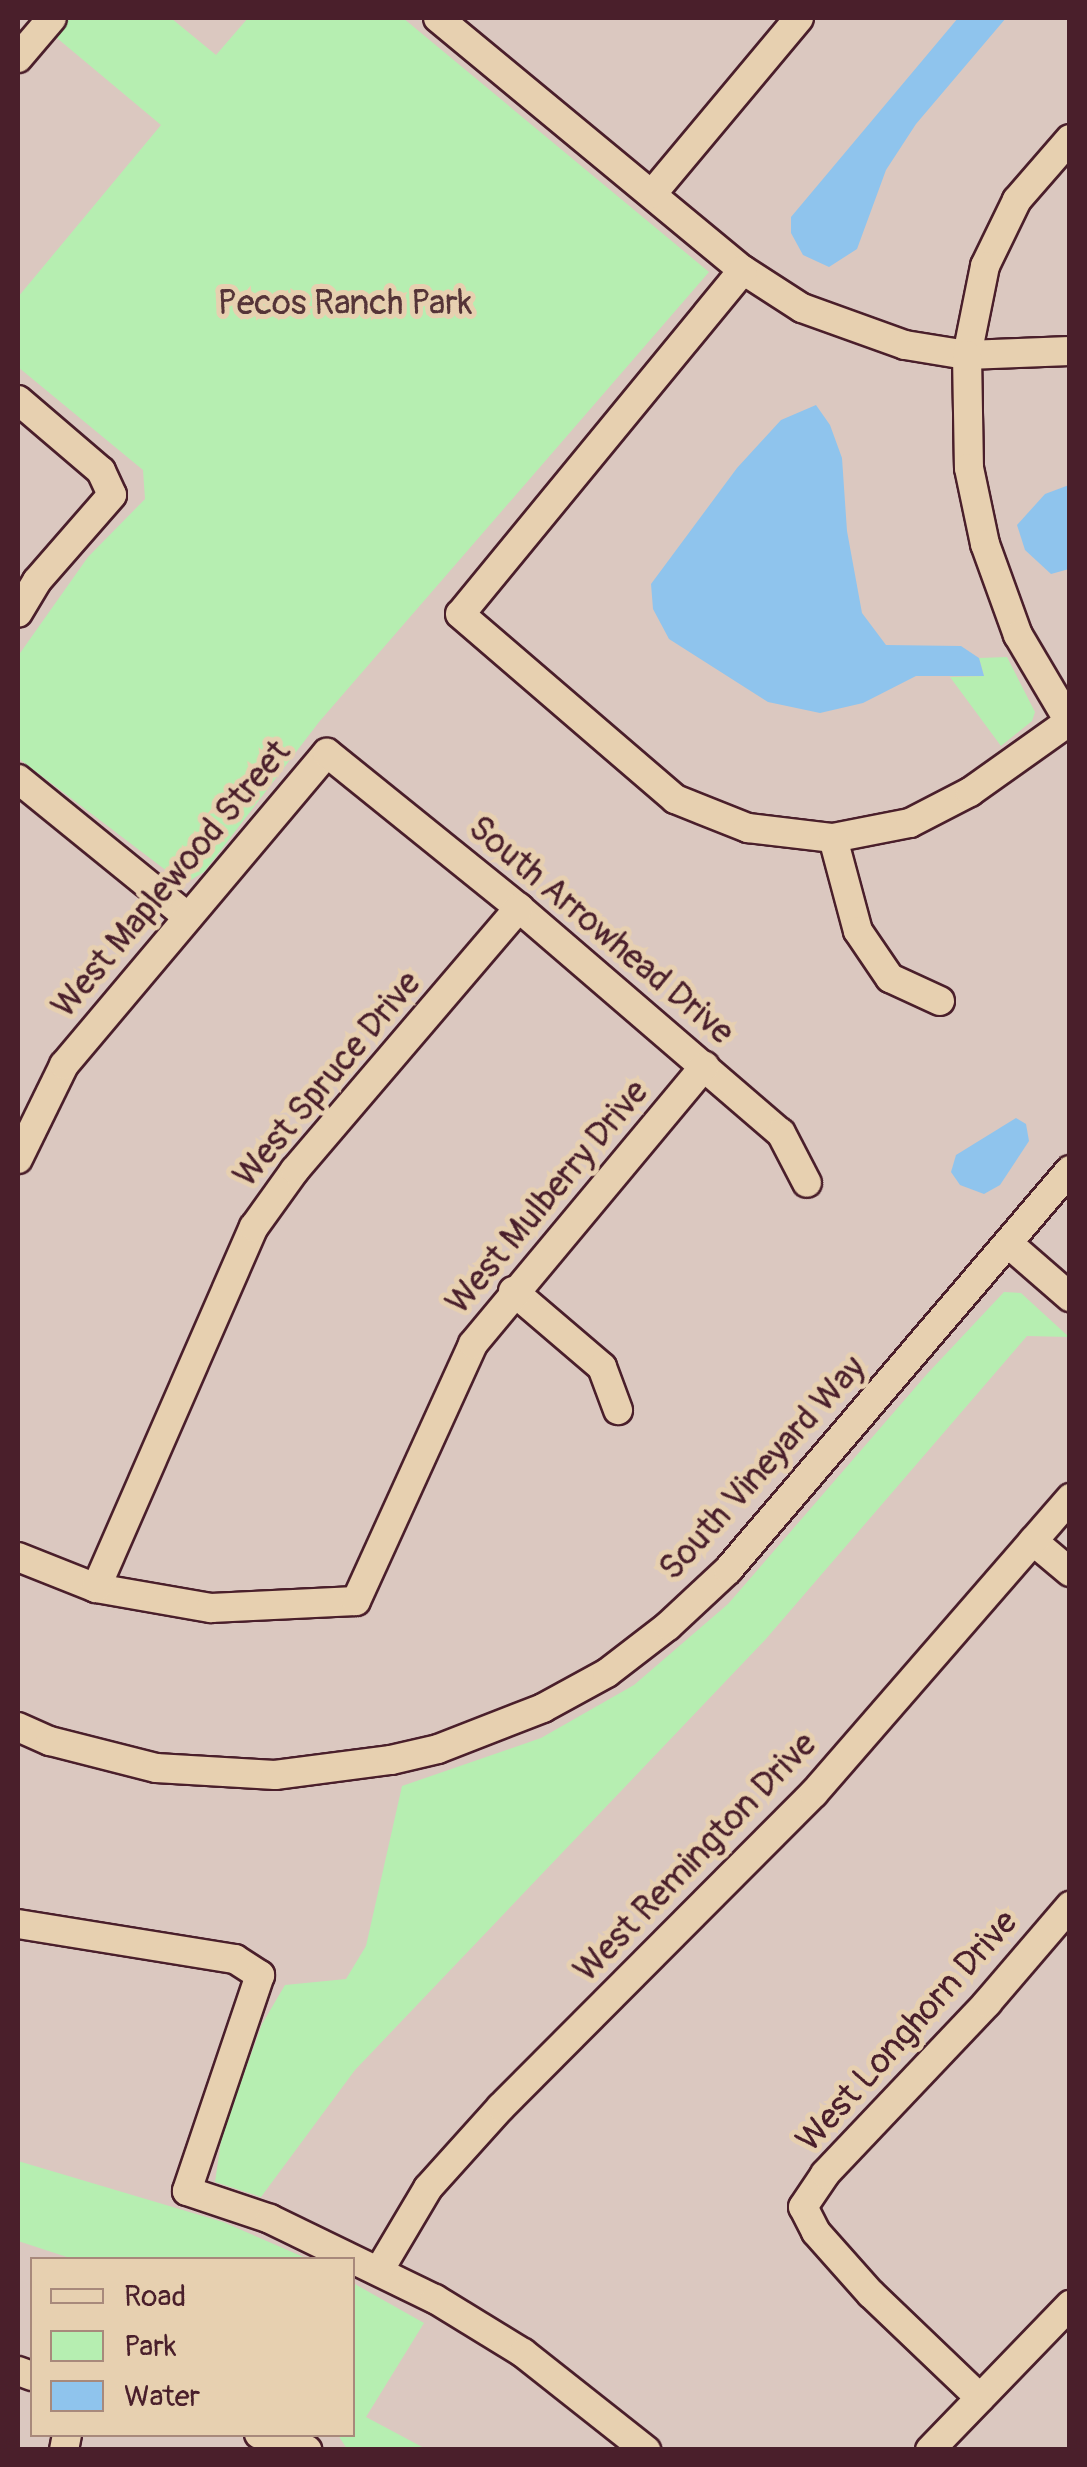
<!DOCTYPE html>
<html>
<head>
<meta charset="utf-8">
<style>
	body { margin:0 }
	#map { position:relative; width:1087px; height:2467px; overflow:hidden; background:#dbc8c0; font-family:Pangolin,sans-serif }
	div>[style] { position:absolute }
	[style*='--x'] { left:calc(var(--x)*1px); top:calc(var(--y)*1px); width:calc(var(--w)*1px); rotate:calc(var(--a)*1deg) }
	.green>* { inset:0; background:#b6eeb1 }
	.water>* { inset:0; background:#8fc4ed }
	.roads { filter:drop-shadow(2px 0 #4a1f2b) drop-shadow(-2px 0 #4a1f2b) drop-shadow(0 2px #4a1f2b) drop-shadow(0 -2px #4a1f2b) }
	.minor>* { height:28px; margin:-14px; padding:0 14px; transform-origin:14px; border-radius:14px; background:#e7d0b0 }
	span { translate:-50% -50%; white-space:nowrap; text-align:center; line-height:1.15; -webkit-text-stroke:10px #e7d0b0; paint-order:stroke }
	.park-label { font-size:35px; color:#553438 }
	.street-label { font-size:35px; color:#4a1f2b }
	.frame { position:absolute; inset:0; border:20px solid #4a1f2b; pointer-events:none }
	.legend { position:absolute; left:30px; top:2257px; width:325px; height:180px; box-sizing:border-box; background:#e7d0b0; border:2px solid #a8897b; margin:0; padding:12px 18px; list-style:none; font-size:30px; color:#4a1f2b }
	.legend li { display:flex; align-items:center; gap:20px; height:50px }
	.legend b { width:50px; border:2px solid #a8897b }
</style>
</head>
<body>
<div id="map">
	<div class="green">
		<div style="clip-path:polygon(33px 18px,171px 18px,216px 55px,248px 18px,403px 18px,709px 272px,319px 722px,204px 872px,184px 884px,18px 758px,18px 656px,88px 557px,145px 499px,143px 470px,18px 367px,18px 297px,161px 125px)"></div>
		<div style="clip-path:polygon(1007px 657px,1035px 712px,1032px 721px,1001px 746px,950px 677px,984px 676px,979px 658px)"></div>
		<div style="clip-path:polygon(1004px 1292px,1021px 1293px,1069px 1337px,1027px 1336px,765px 1640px,355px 2070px,261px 2197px,215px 2182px,222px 2134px,262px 2024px,285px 1985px,346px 1979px,366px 1946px,402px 1786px,541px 1738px,634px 1685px,728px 1604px,927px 1374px)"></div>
		<div style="clip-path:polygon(18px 2161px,223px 2222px,308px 2259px,73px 2259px,18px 2241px)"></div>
		<div style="clip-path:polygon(353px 2283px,424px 2323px,366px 2417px,426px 2449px,347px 2449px,338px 2435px,352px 2434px)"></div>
	</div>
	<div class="water">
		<div style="clip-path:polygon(958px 18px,1006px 18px,916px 124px,886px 170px,857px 249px,829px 267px,803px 255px,791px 233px,791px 217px)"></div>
		<div style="clip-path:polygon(816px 405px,830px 425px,842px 458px,847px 531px,862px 613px,886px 645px,961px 646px,979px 658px,984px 676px,916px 676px,863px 703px,820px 713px,768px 702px,669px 639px,653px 609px,651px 584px,737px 468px,781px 420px)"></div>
		<div style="clip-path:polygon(1069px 485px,1069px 569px,1051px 574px,1025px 550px,1017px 525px,1045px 494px)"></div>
		<div style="clip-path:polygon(1016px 1118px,1026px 1124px,1029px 1141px,1000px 1185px,984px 1194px,960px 1185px,951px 1172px,956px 1155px)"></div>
	</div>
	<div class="roads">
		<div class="minor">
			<div style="--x:438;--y:18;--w:396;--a:39.6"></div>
			<div style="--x:743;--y:270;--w:70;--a:32.8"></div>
			<div style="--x:802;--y:308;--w:109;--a:19.8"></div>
			<div style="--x:905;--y:345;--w:63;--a:9.2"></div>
			<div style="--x:967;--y:355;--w:103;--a:-2.2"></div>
			<div style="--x:18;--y:58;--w:52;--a:-49.6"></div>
			<div style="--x:1070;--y:139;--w:81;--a:131"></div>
			<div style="--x:1017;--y:200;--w:73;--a:115.9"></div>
			<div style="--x:985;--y:266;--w:91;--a:101.4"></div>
			<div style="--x:967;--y:355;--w:113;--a:89"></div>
			<div style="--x:969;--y:468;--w:78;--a:78.1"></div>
			<div style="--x:985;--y:544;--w:97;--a:70.1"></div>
			<div style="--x:1018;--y:635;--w:102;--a:59.4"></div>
			<div style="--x:652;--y:194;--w:229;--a:-50.1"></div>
			<div style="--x:743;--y:270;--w:445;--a:129.4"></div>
			<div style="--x:460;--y:614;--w:284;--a:40.7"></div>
			<div style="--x:675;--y:799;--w:79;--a:21.7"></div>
			<div style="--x:748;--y:828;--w:86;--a:6.7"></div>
			<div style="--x:833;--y:838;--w:78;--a:-11"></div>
			<div style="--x:910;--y:823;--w:68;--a:-27.3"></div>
			<div style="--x:970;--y:792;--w:123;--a:-35.4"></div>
			<div style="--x:18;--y:400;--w:109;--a:40.5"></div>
			<div style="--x:101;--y:471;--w:26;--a:65"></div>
			<div style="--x:112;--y:495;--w:114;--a:131.1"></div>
			<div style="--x:37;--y:581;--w:37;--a:121"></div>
			<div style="--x:18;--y:779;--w:219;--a:39.1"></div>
			<div style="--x:833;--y:838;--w:96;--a:75"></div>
			<div style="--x:858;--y:931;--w:57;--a:55.8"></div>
			<div style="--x:890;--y:978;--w:55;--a:24.7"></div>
			<div style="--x:18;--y:1159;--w:105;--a:-63.9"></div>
			<div style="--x:64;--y:1065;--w:408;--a:-49.9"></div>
			<div style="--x:327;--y:753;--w:247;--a:38.9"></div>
			<div style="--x:519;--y:908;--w:345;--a:40.7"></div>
			<div style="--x:781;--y:1133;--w:56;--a:62.5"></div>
			<div style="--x:1009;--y:1244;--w:81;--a:41"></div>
			<div style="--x:513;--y:1291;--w:117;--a:40.5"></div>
			<div style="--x:602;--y:1367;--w:46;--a:69.6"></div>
			<div style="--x:1033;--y:1541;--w:48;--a:40"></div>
			<div style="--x:18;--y:1557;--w:84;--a:21.7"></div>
			<div style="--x:96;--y:1588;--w:117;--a:9.9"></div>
			<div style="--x:211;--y:1608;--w:145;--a:-2.8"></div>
			<div style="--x:356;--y:1601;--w:282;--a:-65.5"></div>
			<div style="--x:473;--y:1344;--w:362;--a:-50.2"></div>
			<div style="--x:96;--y:1588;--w:394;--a:-66.4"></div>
			<div style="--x:254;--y:1227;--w:70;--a:-54.3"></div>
			<div style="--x:295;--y:1170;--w:345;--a:-49.5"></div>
			<div style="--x:18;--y:1727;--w:35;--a:24"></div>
			<div style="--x:50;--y:1741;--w:109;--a:14.3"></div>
			<div style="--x:156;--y:1768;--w:119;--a:3.4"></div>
			<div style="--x:275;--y:1775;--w:117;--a:-7.4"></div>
			<div style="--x:391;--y:1760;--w:48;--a:-13.2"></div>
			<div style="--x:438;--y:1749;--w:113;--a:-21.3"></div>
			<div style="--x:543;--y:1708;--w:73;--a:-28.7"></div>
			<div style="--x:607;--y:1673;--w:77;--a:-37.6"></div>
			<div style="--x:668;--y:1626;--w:82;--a:-43"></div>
			<div style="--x:728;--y:1570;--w:526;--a:-49.47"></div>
			<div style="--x:18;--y:1924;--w:220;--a:9.2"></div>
			<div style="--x:235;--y:1959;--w:30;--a:33"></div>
			<div style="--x:260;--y:1975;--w:228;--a:108.7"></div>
			<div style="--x:187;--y:2191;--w:88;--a:18.6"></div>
			<div style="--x:270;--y:2219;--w:183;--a:25.9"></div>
			<div style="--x:435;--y:2299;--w:103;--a:31.5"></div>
			<div style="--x:523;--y:2353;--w:157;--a:38.3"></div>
			<div style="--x:380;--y:2269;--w:94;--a:-59.3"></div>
			<div style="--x:428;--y:2188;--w:109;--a:-48"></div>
			<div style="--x:501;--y:2107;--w:443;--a:-45.1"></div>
			<div style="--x:814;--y:1793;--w:391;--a:-49"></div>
			<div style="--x:18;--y:2371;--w:15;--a:20"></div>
			<div style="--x:980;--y:2398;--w:151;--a:-136.3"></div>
			<div style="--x:871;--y:2294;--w:83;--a:-131.6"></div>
			<div style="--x:816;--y:2232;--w:28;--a:-117"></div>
			<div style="--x:803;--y:2207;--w:40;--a:-56"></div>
			<div style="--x:825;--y:2174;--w:236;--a:-46.5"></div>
			<div style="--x:987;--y:2003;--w:128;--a:-49.4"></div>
			<div style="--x:259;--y:2434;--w:51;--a:18.4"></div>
			<div style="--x:64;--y:2450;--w:16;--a:-79"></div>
			<div style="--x:930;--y:2450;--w:202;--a:-46"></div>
		</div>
	</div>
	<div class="park-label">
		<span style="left:345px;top:303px">Pecos Ranch Park</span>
	</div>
	<div class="street-label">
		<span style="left:171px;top:879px;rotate:-50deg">West Maplewood Street</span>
		<span style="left:601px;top:930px;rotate:40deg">South Arrowhead Drive</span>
		<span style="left:327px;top:1079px;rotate:-50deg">West Spruce Drive</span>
		<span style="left:547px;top:1197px;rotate:-50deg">West Mulberry Drive</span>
		<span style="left:762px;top:1468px;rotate:-48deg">South Vineyard Way</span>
		<span style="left:695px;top:1857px;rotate:-46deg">West Remington Drive</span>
		<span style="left:907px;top:2031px;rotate:-48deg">West Longhorn Drive</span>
	</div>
	<div class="frame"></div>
	<ul class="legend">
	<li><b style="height:12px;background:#e7d0b0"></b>Road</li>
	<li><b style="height:28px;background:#b6eeb1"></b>Park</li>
	<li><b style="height:28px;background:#8fc4ed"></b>Water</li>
	</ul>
</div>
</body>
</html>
